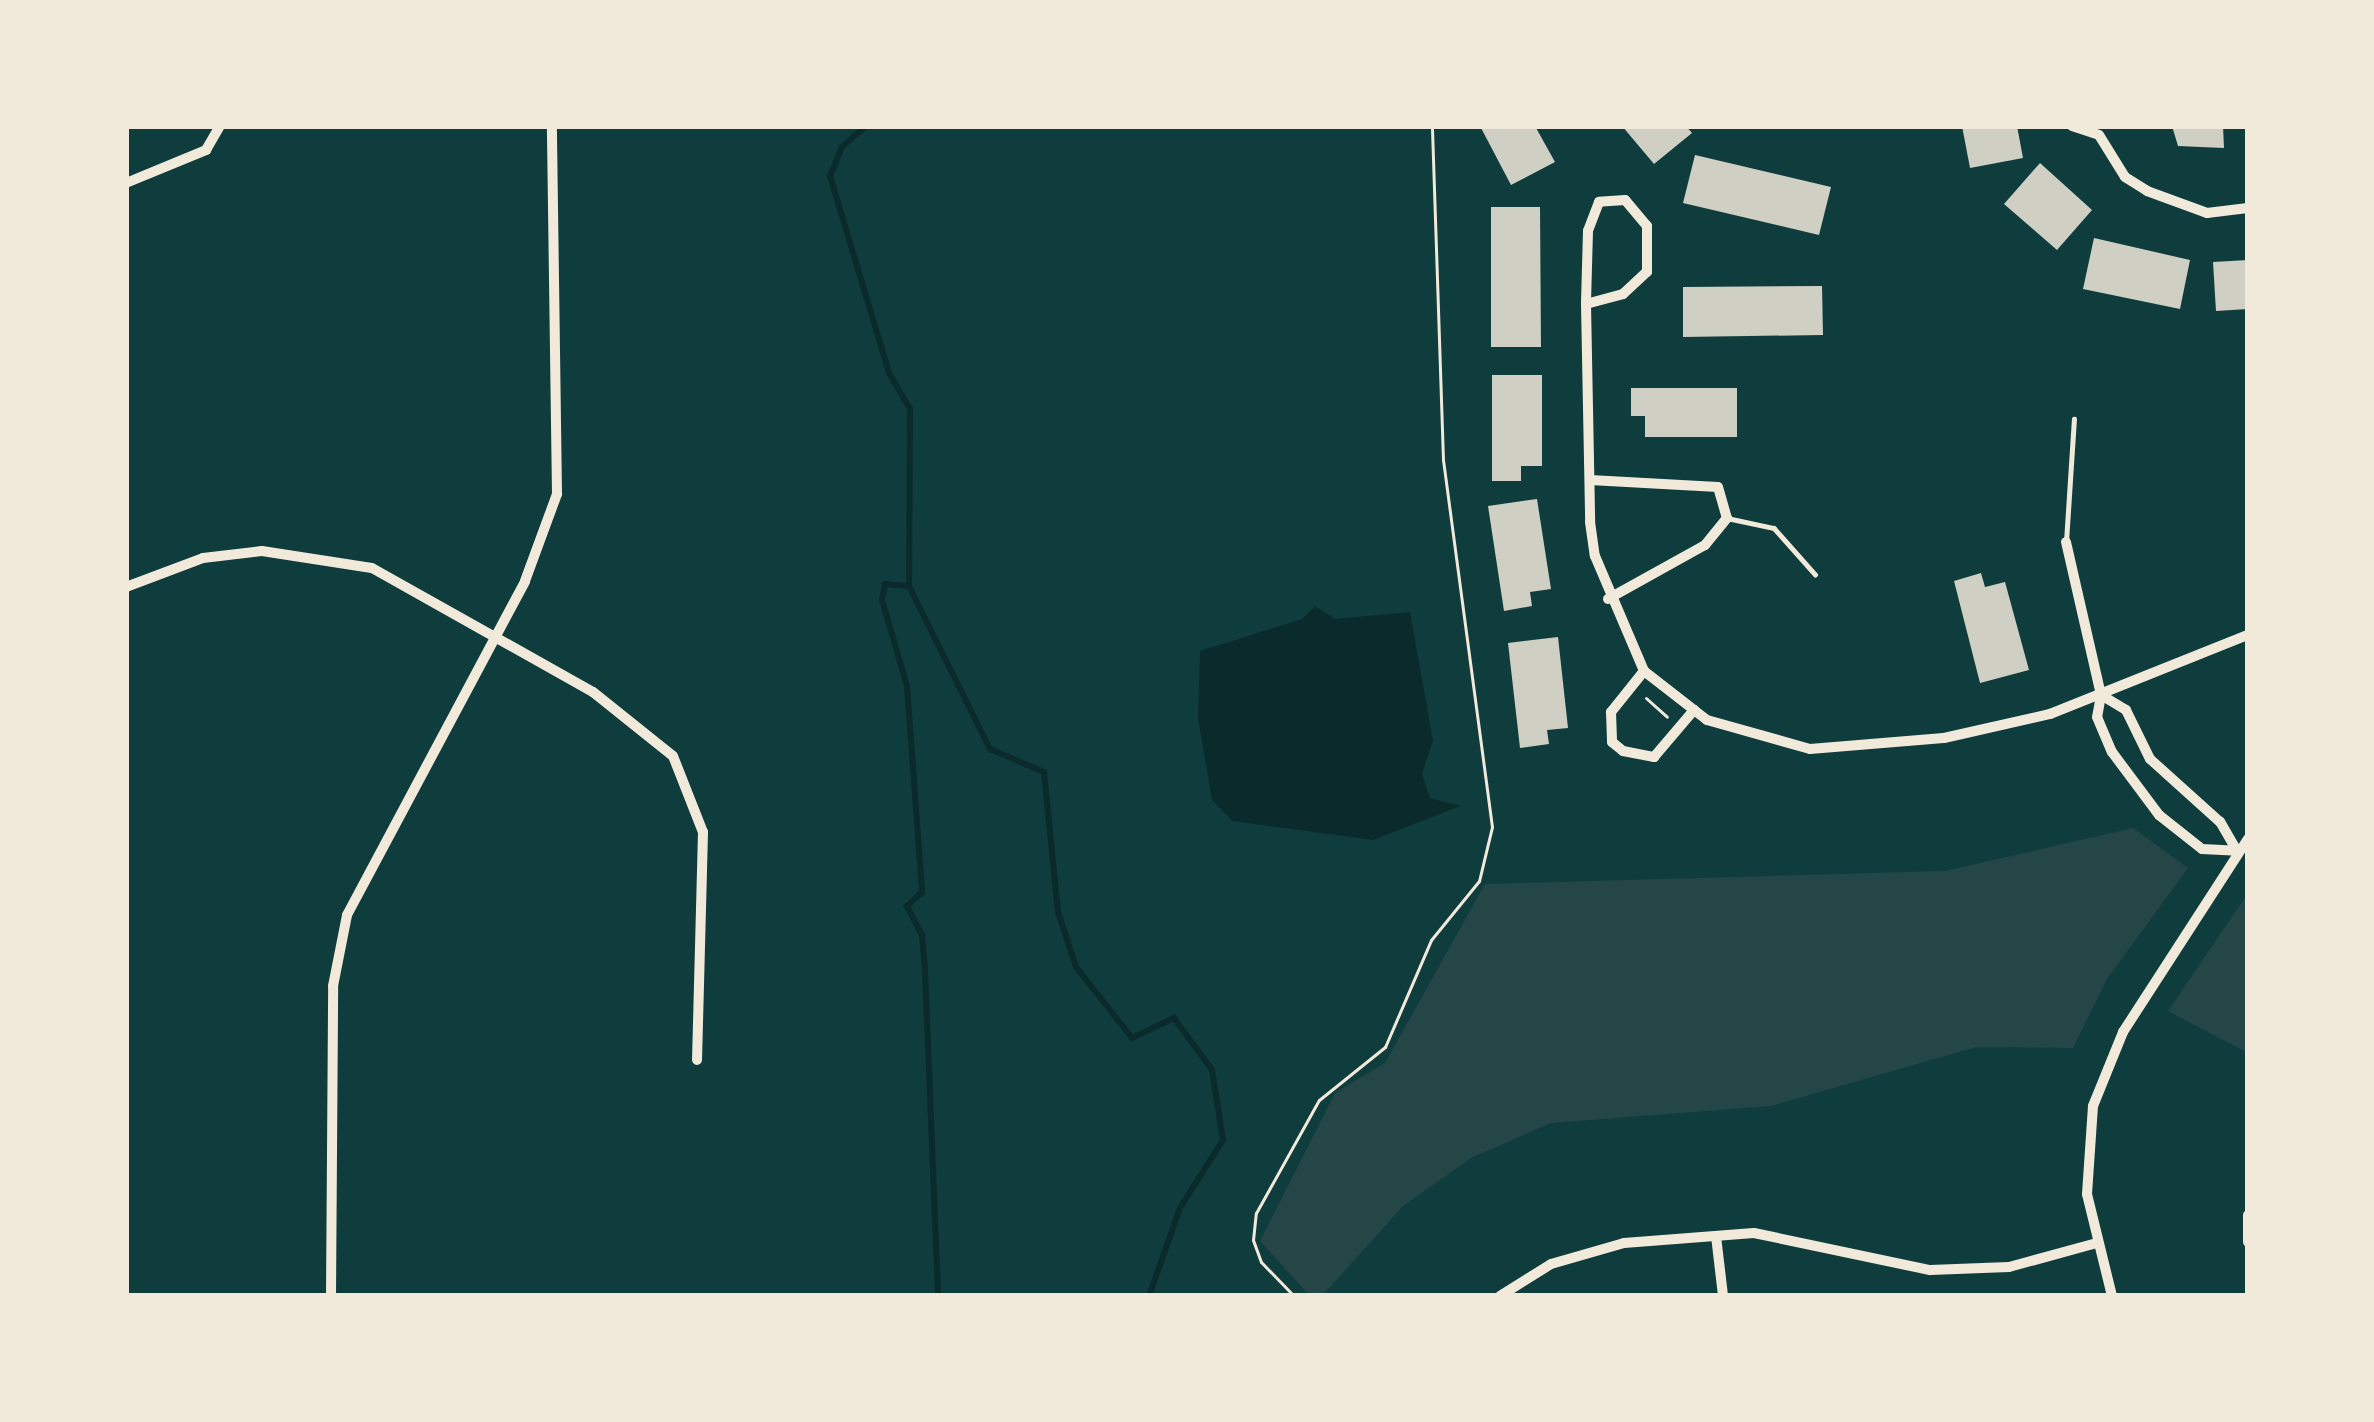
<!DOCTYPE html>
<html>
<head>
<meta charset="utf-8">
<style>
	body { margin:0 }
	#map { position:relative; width:2374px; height:1422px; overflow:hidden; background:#0f3d3e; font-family:"Fira Sans Condensed",sans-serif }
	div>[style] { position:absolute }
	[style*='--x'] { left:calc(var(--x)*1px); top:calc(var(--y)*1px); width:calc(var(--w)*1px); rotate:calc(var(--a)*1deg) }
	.green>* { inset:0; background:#244646 }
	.water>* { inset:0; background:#0a2a2b }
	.stream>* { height:6px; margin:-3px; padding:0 3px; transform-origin:3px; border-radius:3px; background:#0a2a2b }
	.building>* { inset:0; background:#cfcfc3 }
	.path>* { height:3px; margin:-1.5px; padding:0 1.5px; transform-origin:1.5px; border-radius:1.5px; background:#f1e9da }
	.service>* { height:4.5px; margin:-2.25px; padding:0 2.25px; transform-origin:2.25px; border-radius:2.25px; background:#f1e9da }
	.minor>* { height:10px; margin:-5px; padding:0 5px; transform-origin:5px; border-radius:5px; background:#f1e9da }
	span { translate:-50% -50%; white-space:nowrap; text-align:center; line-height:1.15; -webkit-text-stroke:9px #f1e9da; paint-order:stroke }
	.frame { position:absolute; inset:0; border:129px solid #f1e9da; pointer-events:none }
</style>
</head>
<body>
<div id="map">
	<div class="green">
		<div style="clip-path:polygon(2133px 828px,2188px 868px,2107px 979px,2073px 1048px,1976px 1047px,1771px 1106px,1551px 1123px,1471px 1158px,1403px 1206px,1322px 1296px,1310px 1296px,1260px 1241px,1335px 1093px,1385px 1063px,1485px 884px,1945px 871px)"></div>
		<div style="clip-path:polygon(2248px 893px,2248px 1053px,2168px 1011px)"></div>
	</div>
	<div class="water">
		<div style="clip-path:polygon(1315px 606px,1335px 619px,1410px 612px,1433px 741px,1422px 774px,1430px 798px,1460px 806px,1373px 840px,1232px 821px,1212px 800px,1198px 718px,1200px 651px,1302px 619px)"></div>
	</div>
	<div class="stream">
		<div style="--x:866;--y:126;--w:32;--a:139"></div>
		<div style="--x:842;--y:147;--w:31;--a:112"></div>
		<div style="--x:830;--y:176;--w:206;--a:73.3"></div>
		<div style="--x:889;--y:373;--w:42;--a:59.7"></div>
		<div style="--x:910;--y:409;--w:177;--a:90.3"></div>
		<div style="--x:909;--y:586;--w:182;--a:63.6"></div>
		<div style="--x:990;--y:749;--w:59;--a:23.1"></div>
		<div style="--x:1044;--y:772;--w:141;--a:84.3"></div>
		<div style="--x:1058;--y:912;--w:58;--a:71.9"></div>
		<div style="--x:1076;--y:967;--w:90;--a:51.7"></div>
		<div style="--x:1132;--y:1038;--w:47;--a:-25.5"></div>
		<div style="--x:1174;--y:1018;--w:64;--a:53.8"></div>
		<div style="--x:1212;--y:1070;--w:71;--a:81.1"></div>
		<div style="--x:1223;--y:1140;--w:80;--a:122.3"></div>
		<div style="--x:1180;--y:1208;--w:93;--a:109.4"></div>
		<div style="--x:909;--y:586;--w:24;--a:-175"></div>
		<div style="--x:885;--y:584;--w:16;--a:101"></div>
		<div style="--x:882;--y:600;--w:90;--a:73.8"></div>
		<div style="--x:907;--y:686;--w:207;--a:85.8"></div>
		<div style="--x:922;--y:892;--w:21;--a:137"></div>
		<div style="--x:907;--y:906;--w:33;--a:63"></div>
		<div style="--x:922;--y:935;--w:35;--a:85"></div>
		<div style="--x:925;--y:970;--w:326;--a:87.7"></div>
	</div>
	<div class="building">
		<div style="clip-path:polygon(1480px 126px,1535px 126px,1555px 162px,1511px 185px)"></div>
		<div style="clip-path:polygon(1622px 126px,1686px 126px,1692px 133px,1654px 164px)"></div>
		<div style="clip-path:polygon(1962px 126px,2017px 126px,2023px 158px,1970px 168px)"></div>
		<div style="clip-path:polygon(2172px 126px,2223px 126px,2224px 148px,2178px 146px)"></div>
		<div style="clip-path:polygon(1695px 155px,1831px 187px,1819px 235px,1683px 203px)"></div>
		<div style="clip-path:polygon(2040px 163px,2092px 210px,2057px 250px,2004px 204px)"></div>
		<div style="clip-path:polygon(1491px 207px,1540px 207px,1541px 347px,1491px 347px)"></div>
		<div style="clip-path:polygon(2094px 238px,2190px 260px,2180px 309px,2083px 289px)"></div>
		<div style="clip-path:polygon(2248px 260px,2248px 309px,2216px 311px,2213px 262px)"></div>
		<div style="clip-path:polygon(1822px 286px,1823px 335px,1683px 337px,1683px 287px)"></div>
		<div style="clip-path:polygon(1492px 375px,1542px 375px,1542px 466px,1521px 466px,1521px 481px,1492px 481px)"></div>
		<div style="clip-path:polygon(1631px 388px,1737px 388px,1737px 437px,1645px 437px,1645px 416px,1631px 416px)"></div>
		<div style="clip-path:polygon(1537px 499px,1551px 589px,1530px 592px,1532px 606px,1504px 611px,1488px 506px)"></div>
		<div style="clip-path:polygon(1981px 573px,1985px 587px,2005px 582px,2029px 670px,1980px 683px,1954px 581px)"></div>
		<div style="clip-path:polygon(1558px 637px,1568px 728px,1547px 730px,1549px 744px,1520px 748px,1508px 643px)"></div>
	</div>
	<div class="path">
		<div style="--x:1646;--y:698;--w:28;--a:42"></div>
		<div style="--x:1294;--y:1296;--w:47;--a:-134.1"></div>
		<div style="--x:1261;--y:1262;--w:23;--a:-110"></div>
		<div style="--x:1253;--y:1240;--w:27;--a:-84"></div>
		<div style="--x:1256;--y:1213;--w:129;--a:-60.9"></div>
		<div style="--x:1319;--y:1100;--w:85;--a:-38.8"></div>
		<div style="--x:1385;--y:1047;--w:116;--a:-66.7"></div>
		<div style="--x:1431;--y:940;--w:76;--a:-50.9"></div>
		<div style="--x:1479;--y:881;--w:56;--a:-76.5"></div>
		<div style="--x:1492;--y:827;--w:370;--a:-97.6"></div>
		<div style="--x:1443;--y:460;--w:334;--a:-91.9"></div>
	</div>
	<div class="service">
		<div style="--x:1727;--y:518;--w:48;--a:12"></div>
		<div style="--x:1774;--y:528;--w:62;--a:48.3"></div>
		<div style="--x:2066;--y:542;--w:123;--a:-86.3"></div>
	</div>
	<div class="minor">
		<div style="--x:2072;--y:126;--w:28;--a:18"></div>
		<div style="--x:2099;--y:135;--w:49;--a:58.2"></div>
		<div style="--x:2125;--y:177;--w:26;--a:32"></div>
		<div style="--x:2147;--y:191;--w:64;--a:20.1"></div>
		<div style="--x:2207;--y:213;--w:41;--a:-7"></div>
		<div style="--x:126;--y:183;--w:87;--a:-22.4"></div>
		<div style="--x:206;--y:150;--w:28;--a:-60"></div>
		<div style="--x:1586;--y:304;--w:38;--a:-15"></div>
		<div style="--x:1623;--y:294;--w:33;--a:-43"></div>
		<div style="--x:1647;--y:272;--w:46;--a:-90"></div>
		<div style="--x:1647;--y:226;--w:34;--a:-130"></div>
		<div style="--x:1625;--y:200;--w:26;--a:176"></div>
		<div style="--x:1599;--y:202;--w:31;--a:111"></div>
		<div style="--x:1588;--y:231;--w:73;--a:91.6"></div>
		<div style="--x:1586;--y:304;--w:218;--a:88.9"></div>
		<div style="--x:1590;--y:522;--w:34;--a:82"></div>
		<div style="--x:1595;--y:556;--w:125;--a:66.9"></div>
		<div style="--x:1644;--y:671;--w:80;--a:37.9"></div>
		<div style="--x:1707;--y:720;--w:107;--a:15.7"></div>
		<div style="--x:1810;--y:749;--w:134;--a:-4.7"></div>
		<div style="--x:1944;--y:738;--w:109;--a:-12.8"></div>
		<div style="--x:2050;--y:714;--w:213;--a:-21.8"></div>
		<div style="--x:1590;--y:480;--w:128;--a:3.1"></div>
		<div style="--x:1718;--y:487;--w:32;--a:74"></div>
		<div style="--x:1727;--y:518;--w:35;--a:129"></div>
		<div style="--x:1705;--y:545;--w:111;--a:150.9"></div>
		<div style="--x:2066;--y:542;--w:157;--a:77.1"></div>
		<div style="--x:2101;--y:695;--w:22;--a:100"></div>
		<div style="--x:2097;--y:717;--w:38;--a:67"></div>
		<div style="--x:2112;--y:752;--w:79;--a:53.3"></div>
		<div style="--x:2159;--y:815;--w:55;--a:38.3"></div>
		<div style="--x:2202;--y:849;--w:35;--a:3"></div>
		<div style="--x:2237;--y:851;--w:34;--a:-120"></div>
		<div style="--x:2220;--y:822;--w:94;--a:-138"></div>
		<div style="--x:2150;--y:759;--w:55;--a:-116.1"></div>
		<div style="--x:2126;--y:710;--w:29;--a:-149"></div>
		<div style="--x:126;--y:587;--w:82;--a:-20.6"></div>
		<div style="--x:203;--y:558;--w:59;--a:-6.8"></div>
		<div style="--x:262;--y:551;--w:111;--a:8.8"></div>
		<div style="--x:372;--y:568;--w:253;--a:29.3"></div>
		<div style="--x:593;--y:692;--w:102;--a:38.7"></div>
		<div style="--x:673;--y:756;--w:82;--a:68.5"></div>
		<div style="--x:703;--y:832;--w:228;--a:91.5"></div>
		<div style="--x:1644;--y:671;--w:53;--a:128.8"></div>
		<div style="--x:1611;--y:712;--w:30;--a:88"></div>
		<div style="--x:1612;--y:742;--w:14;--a:39"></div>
		<div style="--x:1623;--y:751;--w:32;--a:11"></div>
		<div style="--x:1654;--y:757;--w:62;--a:-49.6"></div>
		<div style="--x:2248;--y:1215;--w:27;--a:90"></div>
		<div style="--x:1716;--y:1236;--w:60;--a:83.3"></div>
		<div style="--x:331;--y:1296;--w:310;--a:-89.6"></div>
		<div style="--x:333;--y:986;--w:72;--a:-78.8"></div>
		<div style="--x:347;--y:915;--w:378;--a:-61.9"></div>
		<div style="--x:525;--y:581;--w:93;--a:-69.8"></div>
		<div style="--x:557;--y:494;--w:368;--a:-90.8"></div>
		<div style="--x:1500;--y:1296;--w:60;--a:-32.1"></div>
		<div style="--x:1551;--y:1264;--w:76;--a:-16"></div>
		<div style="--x:1624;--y:1243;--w:130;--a:-4.4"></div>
		<div style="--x:1754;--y:1233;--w:180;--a:11.9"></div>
		<div style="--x:1930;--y:1270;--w:79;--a:-2.2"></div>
		<div style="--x:2009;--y:1267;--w:91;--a:-15.3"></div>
		<div style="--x:2112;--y:1296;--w:105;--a:-103.8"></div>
		<div style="--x:2087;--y:1194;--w:88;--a:-86.1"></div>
		<div style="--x:2093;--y:1106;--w:80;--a:-67.9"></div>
		<div style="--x:2123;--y:1032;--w:230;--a:-57.1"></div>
	</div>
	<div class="frame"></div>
</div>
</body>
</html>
